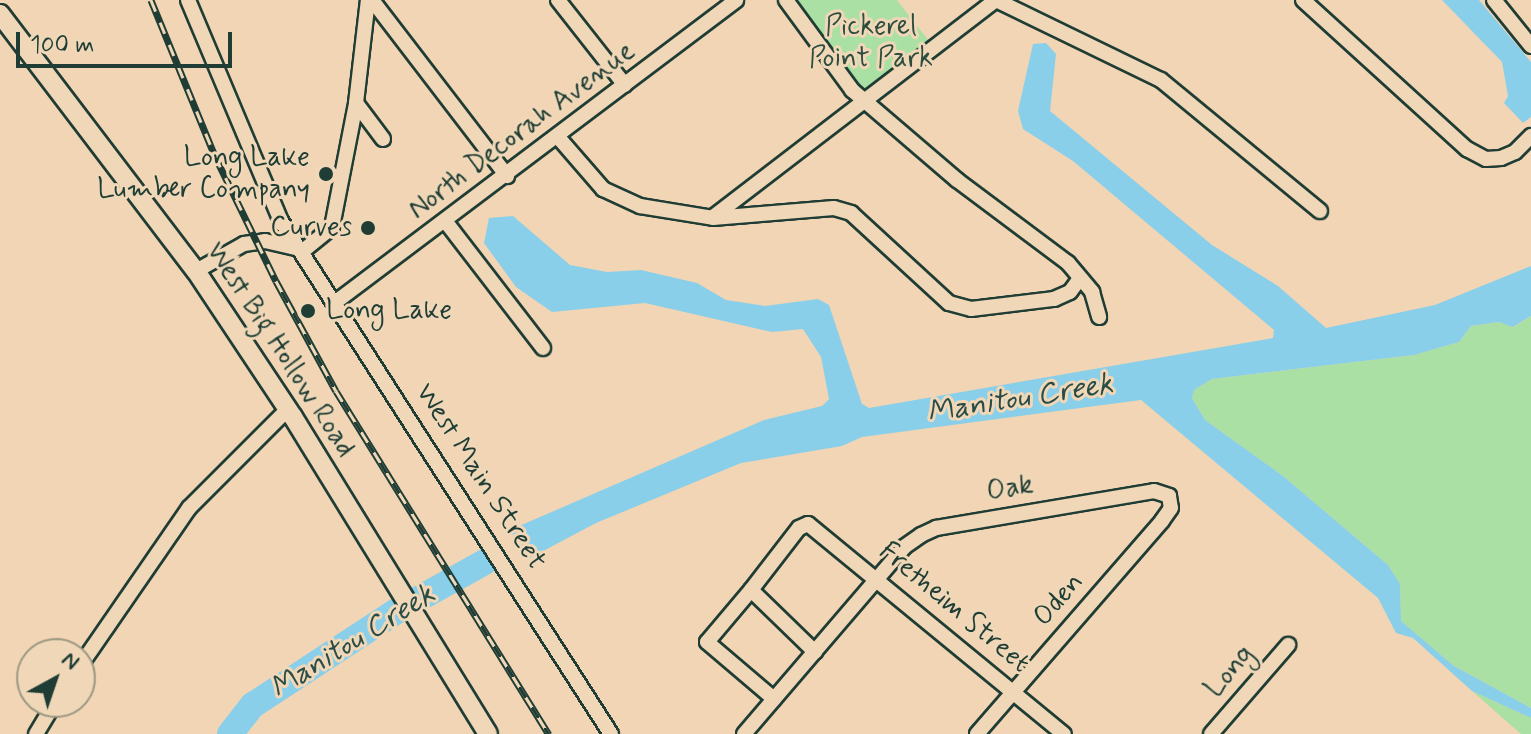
<!DOCTYPE html>
<html>
<head>
<meta charset="utf-8">
<style>
	body { margin:0 }
	#map { position:relative; width:1531px; height:734px; overflow:hidden; background:#f2d5b4; font-family:Mynerve,sans-serif }
	div>[style] { position:absolute }
	[style*='--x'] { left:calc(var(--x)*1px); top:calc(var(--y)*1px); width:calc(var(--w)*1px); rotate:calc(var(--a)*1deg) }
	.green>* { inset:0; background:#aae0a3 }
	.water>* { inset:0; background:#89cfea }
	.river>* { height:26px; margin:-13px; padding:0 13px; transform-origin:13px; border-radius:13px; background:#89cfea }
	.roads { filter:drop-shadow(2px 0 #1f3d34) drop-shadow(-2px 0 #1f3d34) drop-shadow(0 2px #1f3d34) drop-shadow(0 -2px #1f3d34) }
	.minor>* { height:14px; margin:-7px; padding:0 7px; transform-origin:7px; border-radius:7px; background:#f0d7b7 }
	.major>* { height:18px; margin:-9px; padding:0 9px; transform-origin:9px; border-radius:9px; background:#f0d7b7 }
	.rail>* { height:7px; margin-top:-3.5px; transform-origin:0; background:repeating-linear-gradient(90deg,#f0d7b7 0 12px,#1f3d34 0 24px); box-sizing:border-box; border-block:2px solid #1f3d34 }
	.dots>* { width:22px; height:22px; translate:-50% -50%; box-sizing:border-box; border:4px solid #f0d7b7; border-radius:50% }
	span { translate:-50% -50%; white-space:nowrap; text-align:center; line-height:1.15; -webkit-text-stroke:6px #f0d7b7; paint-order:stroke }
	.park-label { font-size:28px; color:#2d4d3f }
	.street-label { font-size:28px; color:#1f3d34 }
	.poi-label { font-size:28px; color:#1f3d34 }
	.right { translate:-100% -50%; text-align:right }
	.left { translate:0 -50%; text-align:left }
	.water-label { font-size:30px; color:#2a4c46; font-style:italic }
	.north { position:absolute; left:16px; top:638px; width:80px; height:80px; box-sizing:border-box; background:#f0d7b7; border:2px solid #9c9983; border-radius:50%; rotate:40deg; font-size:22px; font-weight:700; line-height:32px; text-align:center; color:#1f3d34 }
	.north::after { content:''; display:block; margin:auto; width:28px; height:36px; background:#1f3d34; clip-path:polygon(50% 0,100% 100%,50% 72%,0 100%) }
	.scale { position:absolute; left:16px; top:32px; width:216px; height:36px; box-sizing:border-box; border:4px solid #1f3d34; border-top:0; padding-left:10px; font-size:24px; line-height:28px; white-space:nowrap; color:#1f3d34; -webkit-text-stroke:6px #f0d7b7; paint-order:stroke }
</style>
</head>
<body>
<div id="map">
	<div class="green">
		<div style="clip-path:polygon(786px 0,897px 0,935px 49px,865px 102px)"></div>
		<div style="clip-path:polygon(1531px 316px,1531px 708px,1454px 666px,1401px 621px,1400px 584px,1388px 565px,1283px 476px,1205px 420px,1192px 398px,1194px 390px,1212px 379px,1414px 355px,1459px 342px,1471px 326px,1499px 322px,1514px 327px)"></div>
		<div style="clip-path:polygon(1472px 691px,1531px 718px,1531px 734px,1521px 734px)"></div>
	</div>
	<div class="water">
		<div style="clip-path:polygon(1442px 0,1479px 0,1531px 62px,1531px 117px,1523px 123px,1504px 103px,1508px 96px,1502px 62px)"></div>
		<div style="clip-path:polygon(1046px 43px,1056px 54px,1050px 111px,1212px 245px,1278px 286px,1326px 328px,1435px 305px,1531px 266px,1531px 316px,1513px 327px,1499px 322px,1471px 326px,1459px 342px,1414px 355px,1212px 379px,1194px 390px,1192px 398px,1205px 420px,1283px 476px,1388px 565px,1400px 584px,1401px 621px,1454px 666px,1531px 708px,1531px 718px,1472px 691px,1413px 638px,1396px 633px,1378px 598px,1141px 400px,862px 437px,842px 446px,741px 463px,596px 523px,528px 559px,510px 530px,764px 420px,822px 406px,829px 399px,821px 357px,803px 329px,772px 332px,645px 303px,552px 312px,516px 287px,484px 243px,489px 218px,513px 216px,570px 265px,607px 272px,641px 270px,697px 283px,726px 300px,765px 306px,818px 299px,829px 305px,862px 404px,869px 408px,1273px 338px,1274px 330px,1073px 161px,1023px 129px,1018px 111px,1033px 44px)"></div>
	</div>
	<div class="river">
		<div style="--x:230;--y:734;--w:37;--a:-52"></div>
		<div style="--x:253;--y:705;--w:170;--a:-33.2"></div>
		<div style="--x:395;--y:612;--w:103;--a:-29.1"></div>
	</div>
	<div class="roads">
		<div class="minor">
			<div style="--x:188;--y:0;--w:240;--a:67.2"></div>
			<div style="--x:281;--y:221;--w:610;--a:57.25"></div>
			<div style="--x:372;--y:0;--w:222;--a:52.5"></div>
			<div style="--x:558;--y:0;--w:108;--a:51.8"></div>
			<div style="--x:786;--y:0;--w:112;--a:53.7"></div>
			<div style="--x:852;--y:90;--w:138;--a:40.6"></div>
			<div style="--x:957;--y:180;--w:139;--a:36.8"></div>
			<div style="--x:1068;--y:263;--w:38;--a:50"></div>
			<div style="--x:1092;--y:292;--w:26;--a:74"></div>
			<div style="--x:996;--y:0;--w:183;--a:25.9"></div>
			<div style="--x:1161;--y:80;--w:206;--a:39.5"></div>
			<div style="--x:1303;--y:0;--w:222;--a:42.3"></div>
			<div style="--x:1467;--y:149;--w:21;--a:28"></div>
			<div style="--x:1486;--y:159;--w:15;--a:-4"></div>
			<div style="--x:1501;--y:158;--w:15;--a:-23"></div>
			<div style="--x:1515;--y:152;--w:23;--a:-45"></div>
			<div style="--x:1494;--y:0;--w:59;--a:51.2"></div>
			<div style="--x:356;--y:103;--w:45;--a:53.1"></div>
			<div style="--x:558;--y:137;--w:69;--a:49.1"></div>
			<div style="--x:603;--y:189;--w:41;--a:24.7"></div>
			<div style="--x:640;--y:206;--w:74;--a:9.3"></div>
			<div style="--x:713;--y:218;--w:121;--a:-4.7"></div>
			<div style="--x:834;--y:208;--w:18;--a:16"></div>
			<div style="--x:851;--y:213;--w:133;--a:42.6"></div>
			<div style="--x:949;--y:303;--w:23;--a:15"></div>
			<div style="--x:971;--y:309;--w:84;--a:-6.9"></div>
			<div style="--x:1054;--y:299;--w:17;--a:-24"></div>
			<div style="--x:1070;--y:292;--w:17;--a:-54"></div>
			<div style="--x:713;--y:217;--w:357;--a:-37.5"></div>
			<div style="--x:446;--y:222;--w:159;--a:52.4"></div>
			<div style="--x:196;--y:271;--w:55;--a:-29.4"></div>
			<div style="--x:244;--y:244;--w:21;--a:-8"></div>
			<div style="--x:265;--y:241;--w:40;--a:13"></div>
			<div style="--x:304;--y:250;--w:36;--a:-39"></div>
			<div style="--x:332;--y:227;--w:126;--a:-79"></div>
			<div style="--x:356;--y:103;--w:104;--a:-83.4"></div>
			<div style="--x:337;--y:301;--w:500;--a:-37"></div>
			<div style="--x:751;--y:590;--w:68;--a:130.2"></div>
			<div style="--x:707;--y:642;--w:88;--a:40.4"></div>
			<div style="--x:815;--y:652;--w:89;--a:-135.9"></div>
			<div style="--x:751;--y:590;--w:78;--a:-52.3"></div>
			<div style="--x:799;--y:528;--w:10;--a:-24"></div>
			<div style="--x:808;--y:524;--w:331;--a:39.4"></div>
			<div style="--x:80;--y:666;--w:192;--a:-55.4"></div>
			<div style="--x:189;--y:508;--w:140;--a:-45"></div>
			<div style="--x:36;--y:734;--w:37;--a:-59"></div>
			<div style="--x:744;--y:734;--w:246;--a:-49.4"></div>
			<div style="--x:904;--y:547;--w:21;--a:-35"></div>
			<div style="--x:921;--y:535;--w:17;--a:-25"></div>
			<div style="--x:936;--y:528;--w:221;--a:-9.6"></div>
			<div style="--x:1154;--y:491;--w:16;--a:18"></div>
			<div style="--x:1169;--y:496;--w:12;--a:81"></div>
			<div style="--x:1171;--y:508;--w:16;--a:125"></div>
			<div style="--x:1162;--y:521;--w:282;--a:131"></div>
			<div style="--x:1211;--y:734;--w:118;--a:-49.1"></div>
		</div>
		<div class="major">
			<div style="--x:0;--y:14;--w:323;--a:52.7"></div>
			<div style="--x:196;--y:271;--w:175;--a:56.4"></div>
			<div style="--x:293;--y:417;--w:372;--a:58.4"></div>
		</div>
	</div>
	<div class="rail">
		<div style="--x:151;--y:0;--w:169;--a:67.7"></div>
		<div style="--x:215;--y:156;--w:139;--a:64"></div>
		<div style="--x:276;--y:281;--w:125;--a:61.4"></div>
		<div style="--x:336;--y:391;--w:404;--a:58.2"></div>
	</div>
	<div class="dots">
		<div style="left:326px;top:174px;background:#1f3d34"></div>
		<div style="left:368px;top:228px;background:#1f3d34"></div>
		<div style="left:308px;top:311px;background:#1f3d34"></div>
	</div>
	<div class="park-label">
		<span style="left:871px;top:43px">Pickerel<br>Point Park</span>
	</div>
	<div class="street-label">
		<span style="left:522px;top:131px;rotate:-37deg">North Decorah Avenue</span>
		<span style="left:280px;top:350px;rotate:57deg">West Big Hollow Road</span>
		<span style="left:480px;top:477px;rotate:57deg">West Main Street</span>
		<span style="left:1010px;top:489px;rotate:-10deg">Oak</span>
		<span style="left:1059px;top:600px;rotate:-49deg">Oden</span>
		<span style="left:954px;top:608px;rotate:40deg">Fretheim Street</span>
		<span style="left:1230px;top:672px;rotate:-49deg">Long</span>
	</div>
	<div class="poi-label">
		<span class="right" style="left:310px;top:174px">Long Lake<br>Lumber Company</span>
		<span class="right" style="left:352px;top:228px">Curves</span>
		<span class="left" style="left:326px;top:311px">Long Lake</span>
	</div>
	<div class="water-label">
		<span style="left:1020px;top:399px;rotate:-9deg">Manitou Creek</span>
		<span style="left:353px;top:642px;rotate:-32deg">Manitou Creek</span>
	</div>
	<div class="north">N</div>
	<div class="scale">100 m</div>
</div>
</body>
</html>
